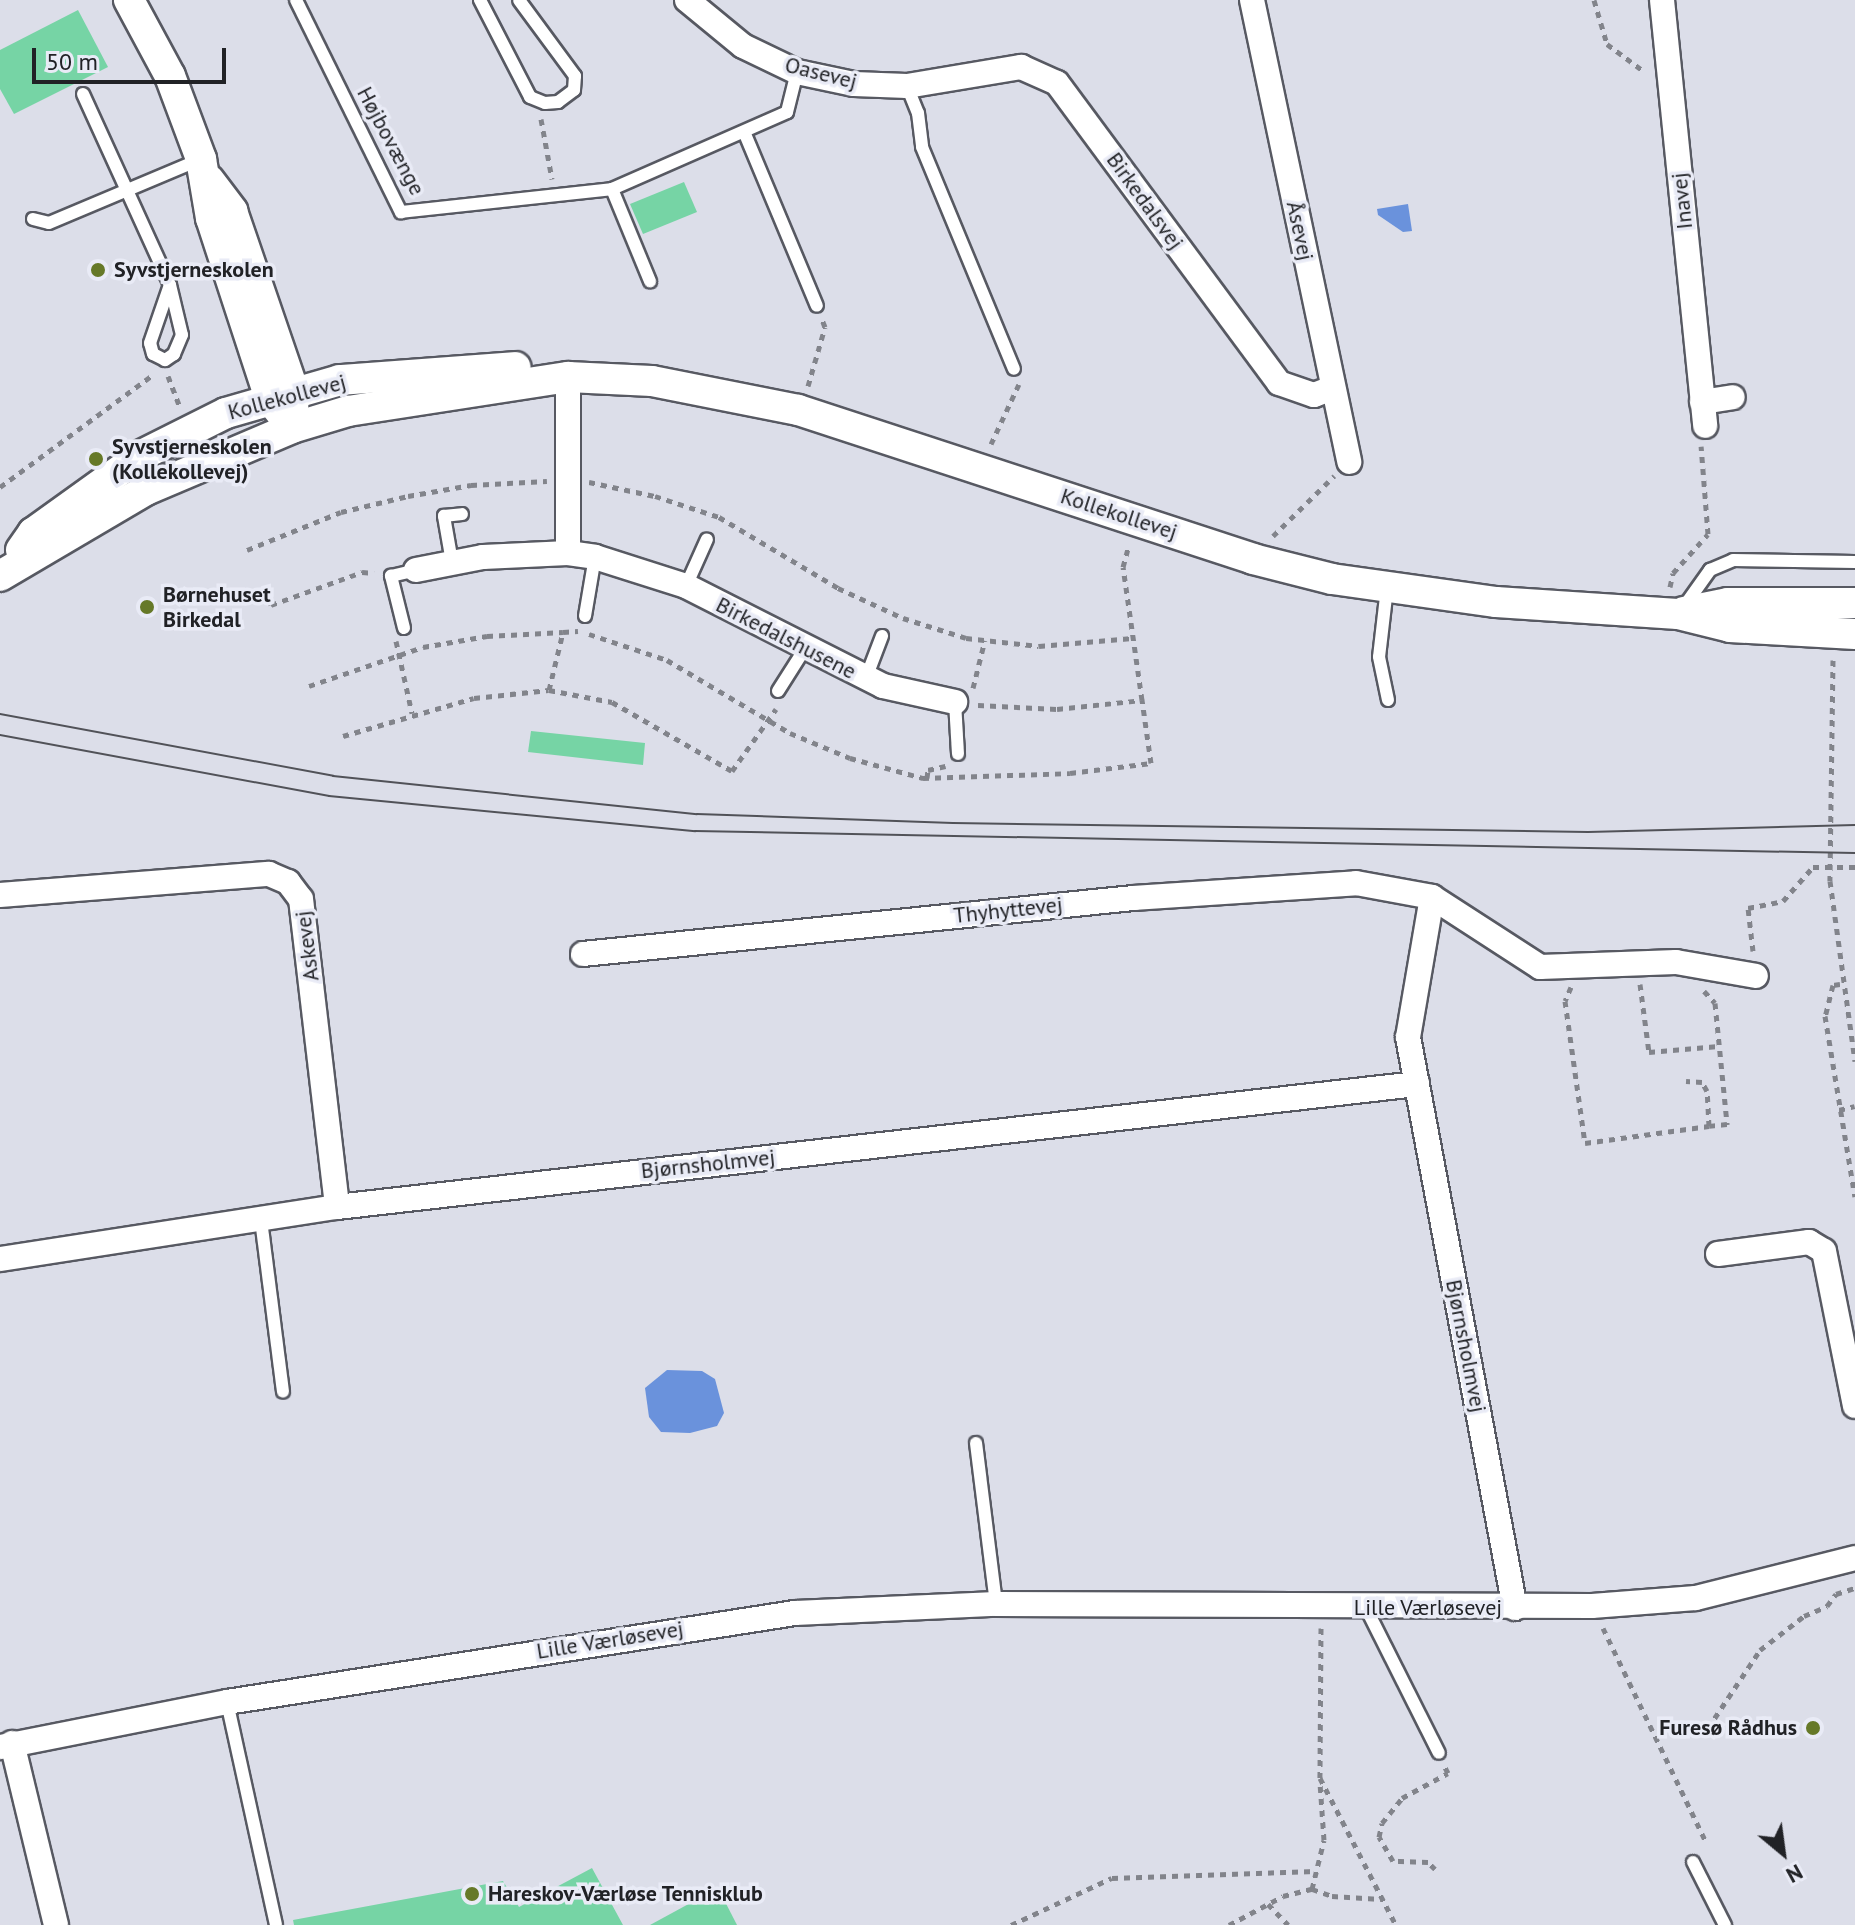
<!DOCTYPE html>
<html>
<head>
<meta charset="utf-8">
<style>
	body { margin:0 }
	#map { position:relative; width:1855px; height:1925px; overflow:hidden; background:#dcdee9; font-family:"PT Sans",sans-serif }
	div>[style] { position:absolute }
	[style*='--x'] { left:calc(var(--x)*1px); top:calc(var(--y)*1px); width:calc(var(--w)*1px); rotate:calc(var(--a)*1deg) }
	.green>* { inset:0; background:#76d4a5 }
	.water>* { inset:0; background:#6a92dc }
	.path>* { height:5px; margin-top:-2.5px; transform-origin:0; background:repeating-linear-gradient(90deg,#82848b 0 6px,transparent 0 12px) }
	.roads { filter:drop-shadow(2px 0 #575962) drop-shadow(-2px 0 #575962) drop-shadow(0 2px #575962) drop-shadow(0 -2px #575962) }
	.service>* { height:12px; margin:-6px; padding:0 6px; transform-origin:6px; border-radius:6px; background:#fff }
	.minor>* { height:24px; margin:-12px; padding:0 12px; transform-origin:12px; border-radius:12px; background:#fff }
	.tertiary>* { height:30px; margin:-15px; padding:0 15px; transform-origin:15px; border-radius:15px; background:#fff }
	.tram>* { height:2px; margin:-1px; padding:0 1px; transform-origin:1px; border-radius:1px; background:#515258 }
	.dots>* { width:22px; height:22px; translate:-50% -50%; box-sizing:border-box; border:4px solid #e9ebf6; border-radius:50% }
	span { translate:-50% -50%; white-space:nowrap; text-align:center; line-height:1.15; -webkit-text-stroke:7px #e9ebf6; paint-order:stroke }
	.street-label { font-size:22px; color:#212226 }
	.poi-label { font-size:22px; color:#212226; font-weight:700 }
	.left { translate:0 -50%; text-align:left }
	.right { translate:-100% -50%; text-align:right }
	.north { position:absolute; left:1743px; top:1813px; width:80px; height:80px; -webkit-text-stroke:6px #e9ebf6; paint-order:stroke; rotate:151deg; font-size:22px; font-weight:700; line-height:32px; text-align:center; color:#212226 }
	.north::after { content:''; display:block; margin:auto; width:28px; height:36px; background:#212226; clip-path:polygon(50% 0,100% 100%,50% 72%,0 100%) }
	.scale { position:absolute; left:32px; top:48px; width:194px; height:36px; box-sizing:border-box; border:4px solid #212226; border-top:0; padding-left:10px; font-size:24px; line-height:28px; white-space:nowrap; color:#212226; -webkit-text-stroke:6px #e9ebf6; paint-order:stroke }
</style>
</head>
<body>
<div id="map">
	<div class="green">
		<div style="clip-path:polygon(78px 10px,108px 67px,14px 114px,0 89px,0 50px)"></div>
		<div style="clip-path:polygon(684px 182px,697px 212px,643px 234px,630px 204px)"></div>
		<div style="clip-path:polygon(531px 731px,645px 743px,643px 765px,528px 752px)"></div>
		<div style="clip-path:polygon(592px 1868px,623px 1925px,294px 1925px,293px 1920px,503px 1881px,519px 1907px)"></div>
		<div style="clip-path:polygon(718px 1888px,737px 1925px,650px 1925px)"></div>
	</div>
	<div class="water">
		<div style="clip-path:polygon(1408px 204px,1412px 231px,1403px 232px,1378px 215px,1377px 209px)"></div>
		<div style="clip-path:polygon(667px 1370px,702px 1371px,715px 1379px,724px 1413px,717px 1426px,690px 1433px,661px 1432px,649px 1417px,645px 1388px)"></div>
	</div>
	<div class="path">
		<div style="--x:1594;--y:0;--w:46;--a:73.5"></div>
		<div style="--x:1607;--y:44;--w:47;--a:36.4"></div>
		<div style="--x:541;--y:119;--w:61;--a:79.6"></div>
		<div style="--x:168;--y:376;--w:34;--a:69"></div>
		<div style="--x:808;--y:386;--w:61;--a:-73.9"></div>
		<div style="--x:825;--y:327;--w:9;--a:-111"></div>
		<div style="--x:991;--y:444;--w:66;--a:-65"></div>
		<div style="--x:589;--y:482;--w:67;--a:12"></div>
		<div style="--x:655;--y:496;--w:67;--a:18.2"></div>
		<div style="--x:719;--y:517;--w:139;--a:30.8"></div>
		<div style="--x:838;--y:588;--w:72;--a:24.8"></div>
		<div style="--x:903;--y:618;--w:66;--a:17.6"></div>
		<div style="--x:966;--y:638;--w:73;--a:6.3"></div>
		<div style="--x:1039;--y:646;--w:94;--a:-4.9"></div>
		<div style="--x:0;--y:487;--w:191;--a:-36.3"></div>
		<div style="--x:1273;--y:536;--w:86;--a:-44.5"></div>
		<div style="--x:247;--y:550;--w:101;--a:-22"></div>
		<div style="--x:341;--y:512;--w:69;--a:-13.4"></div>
		<div style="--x:408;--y:496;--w:64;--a:-9.9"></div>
		<div style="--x:471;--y:485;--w:76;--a:-3"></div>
		<div style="--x:1670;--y:587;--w:14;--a:-78"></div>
		<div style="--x:1673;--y:573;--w:52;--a:-48.1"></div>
		<div style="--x:1708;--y:534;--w:88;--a:-94.5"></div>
		<div style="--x:256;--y:590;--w:9;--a:18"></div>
		<div style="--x:265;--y:593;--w:13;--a:63"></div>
		<div style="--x:271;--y:605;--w:97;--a:-19.9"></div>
		<div style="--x:362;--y:572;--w:12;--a:5"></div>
		<div style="--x:589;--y:634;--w:82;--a:18.4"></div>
		<div style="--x:667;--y:660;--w:143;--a:30.7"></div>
		<div style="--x:790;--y:733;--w:65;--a:22.6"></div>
		<div style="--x:850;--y:758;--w:76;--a:15.3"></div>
		<div style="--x:923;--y:778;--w:147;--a:-1.9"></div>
		<div style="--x:1070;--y:773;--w:82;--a:-7"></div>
		<div style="--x:1151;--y:763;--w:64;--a:-98.1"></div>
		<div style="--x:396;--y:641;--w:74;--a:77.5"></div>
		<div style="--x:1833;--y:660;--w:221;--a:90.8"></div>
		<div style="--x:1830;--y:881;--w:182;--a:82.1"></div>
		<div style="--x:309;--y:686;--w:120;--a:-18.9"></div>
		<div style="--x:423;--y:647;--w:65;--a:-9.8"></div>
		<div style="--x:487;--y:636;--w:76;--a:-3"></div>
		<div style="--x:973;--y:688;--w:49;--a:-76"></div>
		<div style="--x:549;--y:690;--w:60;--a:-76.4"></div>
		<div style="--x:563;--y:632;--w:15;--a:-4"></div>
		<div style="--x:978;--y:705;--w:79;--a:2.9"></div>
		<div style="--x:1057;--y:709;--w:85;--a:-6"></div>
		<div style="--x:1142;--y:700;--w:134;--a:-98.1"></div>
		<div style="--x:1123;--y:567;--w:23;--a:-75"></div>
		<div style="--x:343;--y:736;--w:136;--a:-16.2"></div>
		<div style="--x:474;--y:698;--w:75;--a:-6.1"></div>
		<div style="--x:549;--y:690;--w:64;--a:10.8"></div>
		<div style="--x:612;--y:702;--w:138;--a:29.9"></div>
		<div style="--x:732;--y:771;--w:76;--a:-54.6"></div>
		<div style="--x:927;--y:778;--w:8;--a:-83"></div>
		<div style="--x:928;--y:770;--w:18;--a:-13"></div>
		<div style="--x:1753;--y:951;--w:43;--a:-96.6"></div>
		<div style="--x:1748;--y:908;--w:36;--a:-11"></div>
		<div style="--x:1783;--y:901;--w:45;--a:-48.6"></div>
		<div style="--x:1813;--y:867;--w:42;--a:0"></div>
		<div style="--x:1640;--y:984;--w:69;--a:82.5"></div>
		<div style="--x:1649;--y:1052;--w:70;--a:-4.9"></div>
		<div style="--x:1840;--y:984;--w:7;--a:172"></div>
		<div style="--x:1833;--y:985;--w:32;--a:104"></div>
		<div style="--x:1825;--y:1016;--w:183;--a:80.6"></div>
		<div style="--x:1571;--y:987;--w:15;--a:113"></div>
		<div style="--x:1565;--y:1001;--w:143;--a:82"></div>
		<div style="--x:1585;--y:1143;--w:125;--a:-7.8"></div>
		<div style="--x:1709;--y:1126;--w:35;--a:-93"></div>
		<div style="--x:1707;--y:1091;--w:10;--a:-119"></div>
		<div style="--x:1702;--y:1082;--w:16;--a:-176"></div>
		<div style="--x:1704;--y:991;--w:16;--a:47"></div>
		<div style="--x:1715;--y:1003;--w:122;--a:84.3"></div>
		<div style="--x:1727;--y:1124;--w:18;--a:174"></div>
		<div style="--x:1839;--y:1110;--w:16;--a:-14"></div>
		<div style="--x:1321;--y:1628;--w:150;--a:90.4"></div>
		<div style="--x:1320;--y:1778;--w:165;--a:62.7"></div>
		<div style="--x:1603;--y:1628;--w:235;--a:64.3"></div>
		<div style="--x:1708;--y:1728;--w:94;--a:-56.3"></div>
		<div style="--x:1760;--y:1650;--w:56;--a:-37.7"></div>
		<div style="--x:1804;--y:1616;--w:25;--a:-23"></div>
		<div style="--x:1827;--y:1606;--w:15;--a:-53"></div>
		<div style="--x:1836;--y:1594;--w:20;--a:-18"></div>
		<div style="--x:1435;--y:1869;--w:10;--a:-135"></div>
		<div style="--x:1428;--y:1862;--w:35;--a:-178"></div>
		<div style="--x:1393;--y:1861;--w:28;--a:-120"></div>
		<div style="--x:1379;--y:1837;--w:14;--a:-78"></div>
		<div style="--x:1382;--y:1823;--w:32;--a:-51"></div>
		<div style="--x:1402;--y:1798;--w:52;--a:-28.5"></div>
		<div style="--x:1448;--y:1773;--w:7;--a:-117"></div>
		<div style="--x:1312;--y:1889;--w:50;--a:-76.2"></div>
		<div style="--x:1324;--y:1840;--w:57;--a:-94"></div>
		<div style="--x:1268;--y:1904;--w:29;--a:46"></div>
		<div style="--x:1011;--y:1925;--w:111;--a:-25"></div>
		<div style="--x:1112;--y:1878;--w:204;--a:-2"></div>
		<div style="--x:1229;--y:1925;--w:61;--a:-28.2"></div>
		<div style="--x:1283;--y:1896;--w:30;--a:-14"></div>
		<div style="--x:1312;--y:1889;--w:21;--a:19"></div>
		<div style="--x:1332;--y:1896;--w:49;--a:3.5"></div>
	</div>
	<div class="roads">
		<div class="service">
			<div style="--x:296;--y:0;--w:237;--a:63.7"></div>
			<div style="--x:401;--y:212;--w:212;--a:-6.2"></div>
			<div style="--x:612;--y:189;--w:191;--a:-23.7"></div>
			<div style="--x:787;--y:112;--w:41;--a:-76"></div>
			<div style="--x:480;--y:0;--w:109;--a:62.7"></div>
			<div style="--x:530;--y:97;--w:16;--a:22"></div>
			<div style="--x:545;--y:103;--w:13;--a:-4"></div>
			<div style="--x:558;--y:102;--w:20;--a:-37"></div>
			<div style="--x:574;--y:90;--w:14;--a:-86"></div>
			<div style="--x:575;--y:76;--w:94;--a:-126.4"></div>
			<div style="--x:907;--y:86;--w:29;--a:68"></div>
			<div style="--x:918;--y:113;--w:34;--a:83"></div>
			<div style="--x:922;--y:147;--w:240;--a:67.5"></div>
			<div style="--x:83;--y:94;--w:210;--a:65.5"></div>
			<div style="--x:170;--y:285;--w:51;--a:76.5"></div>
			<div style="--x:182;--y:335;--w:21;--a:113"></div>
			<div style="--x:174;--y:354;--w:11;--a:146"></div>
			<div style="--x:165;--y:360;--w:13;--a:-153"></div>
			<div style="--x:153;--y:354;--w:11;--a:-105"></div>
			<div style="--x:150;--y:343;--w:61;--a:-71"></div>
			<div style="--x:745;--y:134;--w:186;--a:67.3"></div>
			<div style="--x:612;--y:189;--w:100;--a:67.6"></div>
			<div style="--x:33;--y:219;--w:16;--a:14"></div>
			<div style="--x:49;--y:223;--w:165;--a:-22.8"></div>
			<div style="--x:452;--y:562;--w:47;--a:-99.9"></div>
			<div style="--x:444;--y:516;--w:18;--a:-6"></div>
			<div style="--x:686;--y:586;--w:51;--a:-65.9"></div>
			<div style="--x:1387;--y:588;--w:69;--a:96.6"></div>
			<div style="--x:1379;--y:657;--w:44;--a:78.2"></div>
			<div style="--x:1683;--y:608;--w:47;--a:-54.6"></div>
			<div style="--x:1710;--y:570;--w:25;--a:-23"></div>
			<div style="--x:1733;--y:560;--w:122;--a:0.9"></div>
			<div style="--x:585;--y:616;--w:60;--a:-80.4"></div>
			<div style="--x:404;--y:628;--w:54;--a:-104"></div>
			<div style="--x:391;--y:576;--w:26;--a:-13"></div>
			<div style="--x:866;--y:678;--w:45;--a:-69.1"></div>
			<div style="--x:778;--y:691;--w:49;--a:-57.6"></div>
			<div style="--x:955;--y:702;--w:52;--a:86.7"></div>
			<div style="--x:261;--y:1220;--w:173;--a:82.7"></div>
			<div style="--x:976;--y:1443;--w:162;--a:82.9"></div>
			<div style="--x:1366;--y:1608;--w:162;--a:63.3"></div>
			<div style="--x:227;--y:1702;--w:228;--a:77.6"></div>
			<div style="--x:1693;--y:1862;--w:71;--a:63.1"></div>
		</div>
		<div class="minor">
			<div style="--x:687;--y:0;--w:72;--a:39.4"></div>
			<div style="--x:743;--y:46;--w:60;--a:25.7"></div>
			<div style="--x:797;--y:72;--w:58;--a:11.9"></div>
			<div style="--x:854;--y:84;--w:53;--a:2.2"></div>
			<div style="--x:907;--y:86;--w:116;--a:-9.5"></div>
			<div style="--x:1021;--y:67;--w:39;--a:24"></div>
			<div style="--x:1057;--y:83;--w:373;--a:53.5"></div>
			<div style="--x:1279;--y:383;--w:37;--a:19"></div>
			<div style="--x:1314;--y:395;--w:19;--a:-21"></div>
			<div style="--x:1252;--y:0;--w:472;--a:78.1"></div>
			<div style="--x:1662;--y:0;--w:428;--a:84.2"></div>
			<div style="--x:1702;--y:402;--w:31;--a:-9"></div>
			<div style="--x:568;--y:553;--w:176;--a:-90"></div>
			<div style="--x:416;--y:570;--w:68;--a:-11"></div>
			<div style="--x:483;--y:557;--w:85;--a:-2.7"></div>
			<div style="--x:568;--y:553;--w:27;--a:8"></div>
			<div style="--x:595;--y:557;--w:96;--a:17.7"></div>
			<div style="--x:686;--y:586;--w:221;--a:26.9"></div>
			<div style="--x:883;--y:686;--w:74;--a:12.5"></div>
			<div style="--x:0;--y:895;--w:270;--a:-4.5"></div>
			<div style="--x:269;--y:874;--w:21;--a:23"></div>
			<div style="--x:288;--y:882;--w:21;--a:53"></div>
			<div style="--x:301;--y:899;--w:310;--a:83.3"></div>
			<div style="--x:1432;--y:897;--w:142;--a:99.7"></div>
			<div style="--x:1408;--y:1037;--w:581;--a:79.39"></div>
			<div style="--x:583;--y:954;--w:553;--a:-5.81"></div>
			<div style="--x:1133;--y:898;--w:224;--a:-3.8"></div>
			<div style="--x:1356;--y:883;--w:77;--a:10.4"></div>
			<div style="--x:1432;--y:897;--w:129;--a:32.9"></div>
			<div style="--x:1540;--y:967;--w:136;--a:-2.1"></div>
			<div style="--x:1676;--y:962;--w:81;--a:9.9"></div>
			<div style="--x:1718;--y:1254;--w:92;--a:-7.5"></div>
			<div style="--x:1809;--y:1242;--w:17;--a:31"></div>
			<div style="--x:1824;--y:1251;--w:158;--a:78.7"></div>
			<div style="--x:0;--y:1259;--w:341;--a:-8.8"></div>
			<div style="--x:337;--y:1207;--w:1087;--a:-6.5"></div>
			<div style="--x:12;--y:1743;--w:187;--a:76.4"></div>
			<div style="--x:0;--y:1747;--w:231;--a:-11.2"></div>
			<div style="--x:227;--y:1702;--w:575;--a:-8.91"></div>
			<div style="--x:795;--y:1613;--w:201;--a:-2.6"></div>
			<div style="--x:996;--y:1604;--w:596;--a:0.19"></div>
			<div style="--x:1592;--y:1606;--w:104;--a:-4.4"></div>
			<div style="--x:1696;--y:1598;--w:164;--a:-14.1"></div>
		</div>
		<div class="tertiary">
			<div style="--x:129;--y:0;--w:86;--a:61.7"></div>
			<div style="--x:170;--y:76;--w:89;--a:69.5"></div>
			<div style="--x:201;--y:159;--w:60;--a:80.4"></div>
			<div style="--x:211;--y:218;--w:190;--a:71.9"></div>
			<div style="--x:270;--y:399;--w:18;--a:52"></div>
			<div style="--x:209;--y:180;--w:39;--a:53"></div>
			<div style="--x:232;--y:211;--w:191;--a:71.1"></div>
			<div style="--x:294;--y:392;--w:20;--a:93"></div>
			<div style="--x:21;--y:550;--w:21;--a:-55"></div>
			<div style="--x:33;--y:533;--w:132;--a:-35.7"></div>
			<div style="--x:140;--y:456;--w:96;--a:-26.6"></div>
			<div style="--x:226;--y:413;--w:119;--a:-16.1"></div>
			<div style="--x:340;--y:380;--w:176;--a:-4.2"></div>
			<div style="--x:0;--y:576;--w:169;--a:-30.5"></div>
			<div style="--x:146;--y:490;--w:159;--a:-23"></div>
			<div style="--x:292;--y:428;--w:59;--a:-16.9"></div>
			<div style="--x:348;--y:411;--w:223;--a:-8.8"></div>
			<div style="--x:568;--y:377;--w:84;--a:2.7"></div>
			<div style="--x:652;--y:381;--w:149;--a:11.2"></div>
			<div style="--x:798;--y:410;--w:479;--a:18.1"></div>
			<div style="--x:1253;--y:559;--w:81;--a:14.2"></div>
			<div style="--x:1332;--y:579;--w:166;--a:8"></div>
			<div style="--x:1496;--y:602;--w:182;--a:3.8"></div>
			<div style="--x:1678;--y:614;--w:54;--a:14"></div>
			<div style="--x:1730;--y:627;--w:125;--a:3.2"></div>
			<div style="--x:1684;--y:612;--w:45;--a:-11.6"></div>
			<div style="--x:1728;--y:603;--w:127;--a:0"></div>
		</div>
	</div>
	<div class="tram">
		<div style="--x:0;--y:714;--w:339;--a:10.5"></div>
		<div style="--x:333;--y:776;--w:366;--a:6"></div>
		<div style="--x:697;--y:814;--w:256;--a:2"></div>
		<div style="--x:953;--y:823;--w:635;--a:0.81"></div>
		<div style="--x:1588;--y:832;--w:267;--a:-1.5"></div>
		<div style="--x:0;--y:735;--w:335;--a:10.5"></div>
		<div style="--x:329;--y:796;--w:368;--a:5.5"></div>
		<div style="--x:695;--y:831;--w:1160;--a:1.09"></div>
	</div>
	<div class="dots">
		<div style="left:98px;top:270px;background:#667928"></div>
		<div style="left:96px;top:459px;background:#667928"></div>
		<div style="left:147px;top:607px;background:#667928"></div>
		<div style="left:1813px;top:1728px;background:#667928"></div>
		<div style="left:472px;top:1894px;background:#667928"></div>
	</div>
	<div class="street-label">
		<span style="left:821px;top:73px;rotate:14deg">Oasevej</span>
		<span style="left:391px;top:141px;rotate:62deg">Højbovænge</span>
		<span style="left:1145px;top:201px;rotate:54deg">Birkedalsvej</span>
		<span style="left:1682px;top:201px;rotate:-96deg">Inavej</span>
		<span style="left:1300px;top:231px;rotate:78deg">Åsevej</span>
		<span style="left:287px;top:397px;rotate:-15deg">Kollekollevej</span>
		<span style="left:1119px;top:514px;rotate:18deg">Kollekollevej</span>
		<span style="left:786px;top:638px;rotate:27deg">Birkedalshusene</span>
		<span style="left:1008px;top:910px;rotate:-6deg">Thyhyttevej</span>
		<span style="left:307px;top:946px;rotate:-97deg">Askevej</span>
		<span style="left:708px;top:1164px;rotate:-6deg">Bjørnsholmvej</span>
		<span style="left:1466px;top:1346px;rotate:79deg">Bjørnsholmvej</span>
		<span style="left:1428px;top:1608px">Lille Værløsevej</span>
		<span style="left:610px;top:1640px;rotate:-9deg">Lille Værløsevej</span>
	</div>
	<div class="poi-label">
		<span class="left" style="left:114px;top:270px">Syvstjerneskolen</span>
		<span class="left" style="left:112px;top:459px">Syvstjerneskolen<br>(Kollekollevej)</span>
		<span class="left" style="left:163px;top:607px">Børnehuset<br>Birkedal</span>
		<span class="right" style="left:1797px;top:1728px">Furesø Rådhus</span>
		<span class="left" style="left:488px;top:1894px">Hareskov-Værløse Tennisklub</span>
	</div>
	<div class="north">N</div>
	<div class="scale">50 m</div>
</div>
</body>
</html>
